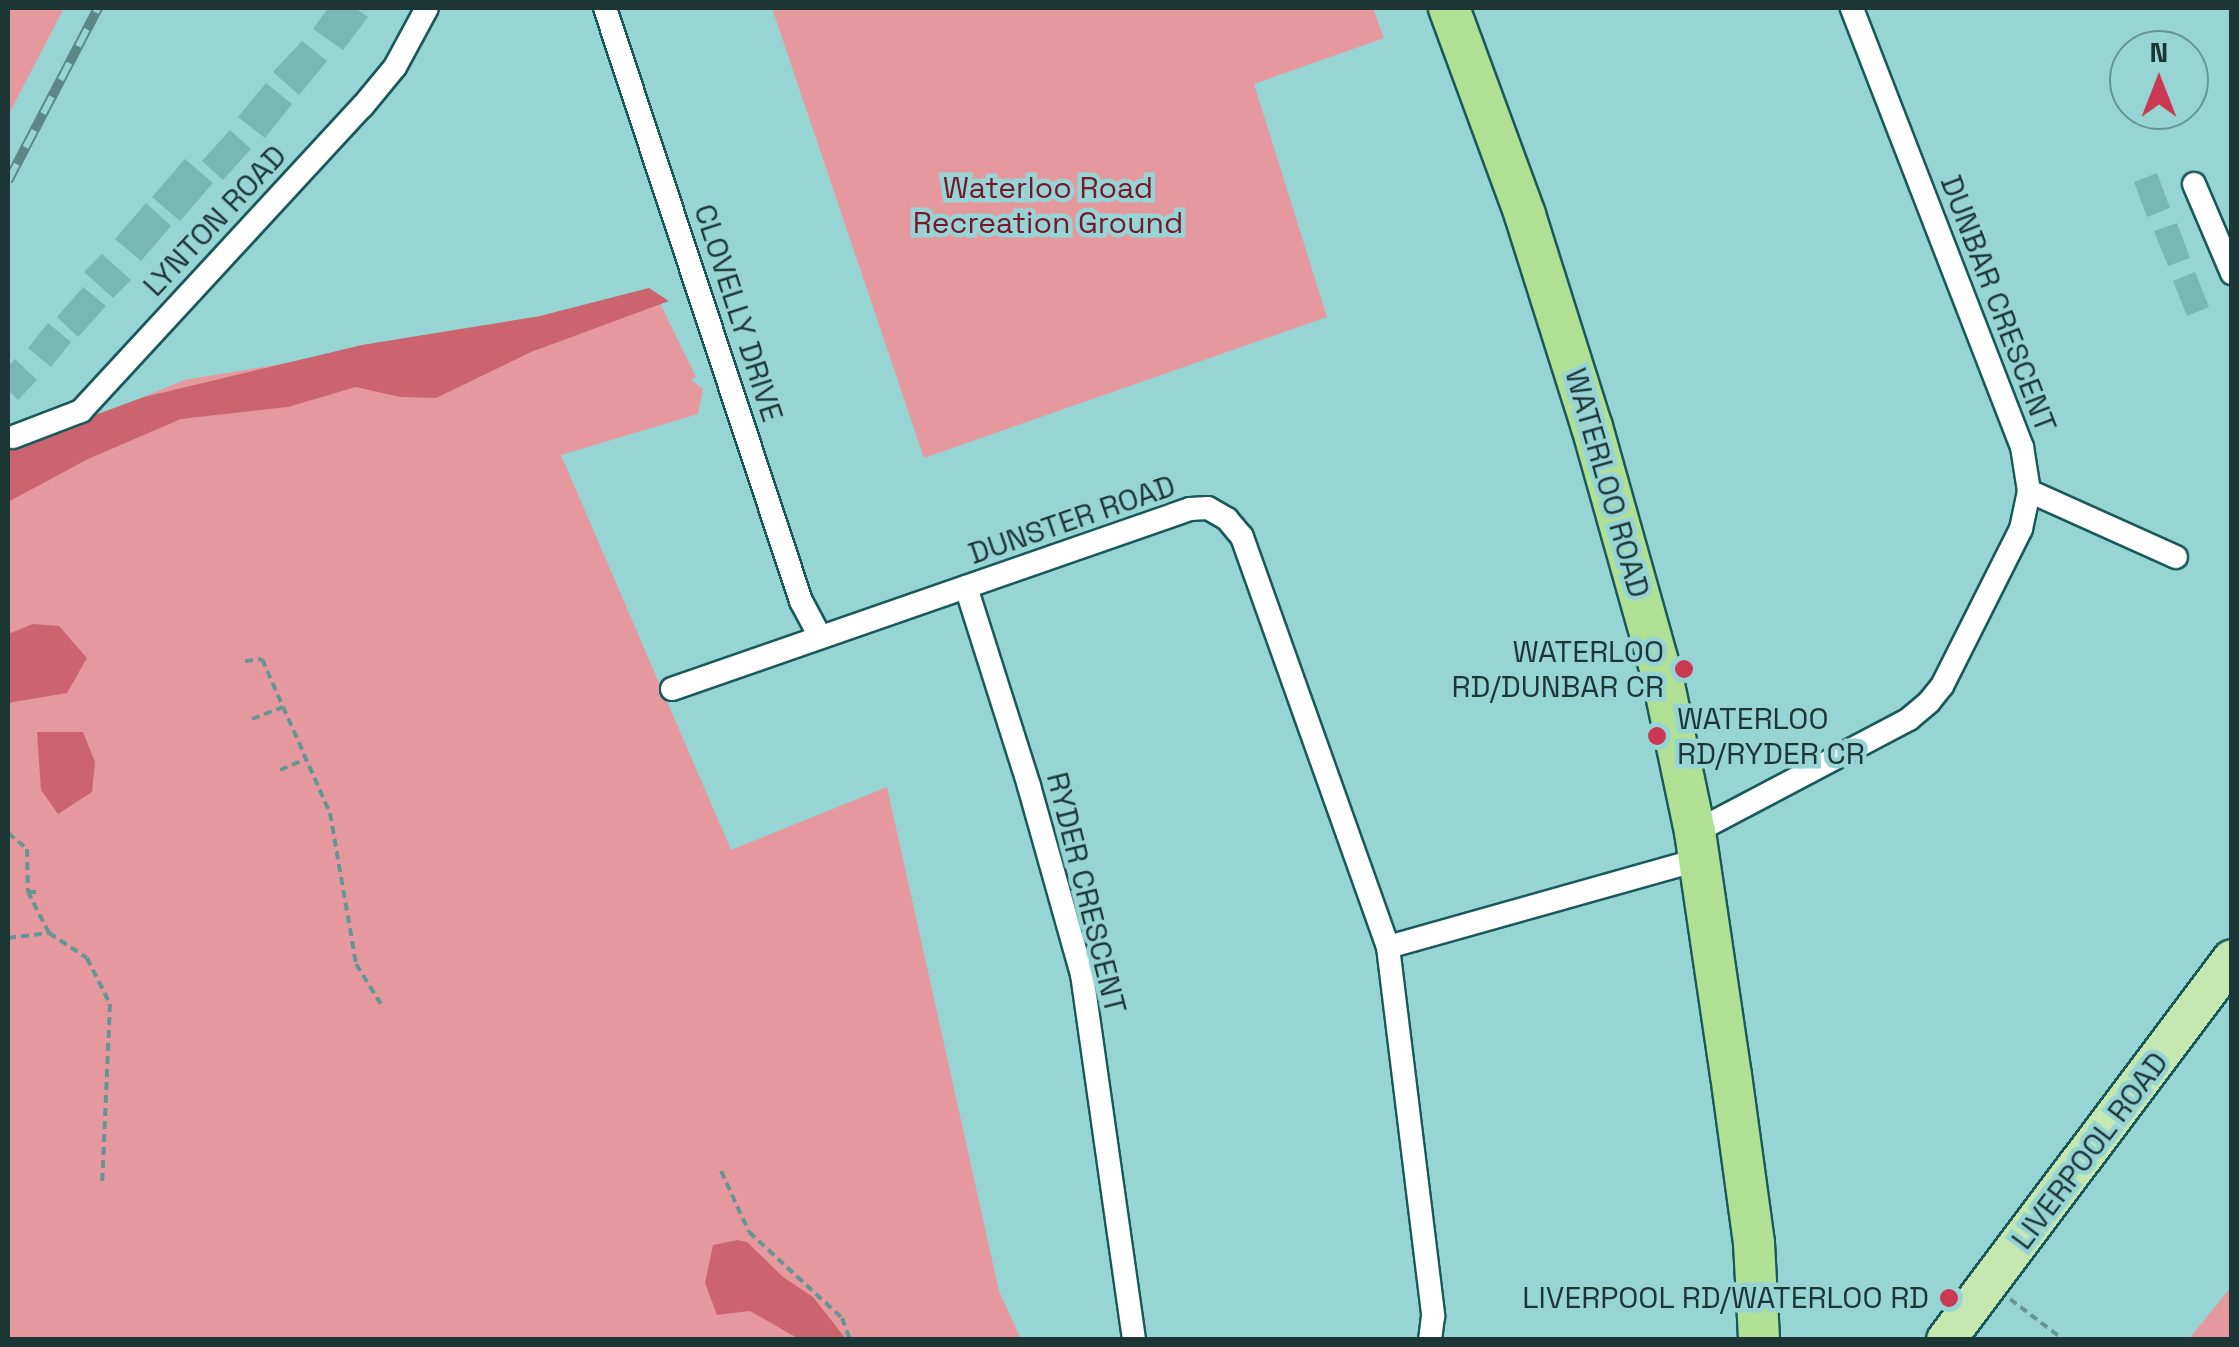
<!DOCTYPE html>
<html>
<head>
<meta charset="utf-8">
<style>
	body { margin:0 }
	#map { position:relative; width:2239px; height:1347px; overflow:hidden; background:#97d5d5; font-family:"Space Grotesk",sans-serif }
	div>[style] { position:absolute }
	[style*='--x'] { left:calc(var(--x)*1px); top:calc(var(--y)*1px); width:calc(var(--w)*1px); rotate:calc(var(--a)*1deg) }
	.green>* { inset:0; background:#e5999e }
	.forest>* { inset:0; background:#cc646f }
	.building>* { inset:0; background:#79b6b6 }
	.path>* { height:4px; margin-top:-2px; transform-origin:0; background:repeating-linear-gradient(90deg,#669595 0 8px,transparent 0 13px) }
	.roads { filter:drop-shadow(2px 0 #19595a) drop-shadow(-2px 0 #19595a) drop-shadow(0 2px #19595a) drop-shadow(0 -2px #19595a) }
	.minor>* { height:22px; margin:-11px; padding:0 11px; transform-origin:11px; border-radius:11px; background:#fff }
	.primary>* { height:38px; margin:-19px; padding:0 19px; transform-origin:19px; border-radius:19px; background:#c4e8af }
	.trunk>* { height:40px; margin:-20px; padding:0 20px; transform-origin:20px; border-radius:20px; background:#b0e094 }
	.rail>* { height:10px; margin-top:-5px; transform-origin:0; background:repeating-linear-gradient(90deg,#97d5d5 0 19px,#5b8787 0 38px); box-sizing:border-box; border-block:2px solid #5b8787 }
	.dots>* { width:28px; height:28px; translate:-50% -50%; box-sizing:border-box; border:5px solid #97d5d5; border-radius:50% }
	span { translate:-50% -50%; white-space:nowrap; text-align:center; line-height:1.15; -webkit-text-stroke:9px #97d5d5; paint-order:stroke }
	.park-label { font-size:30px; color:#77172a }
	.street-label { font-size:30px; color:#1c3636 }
	.poi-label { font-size:30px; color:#1c3636 }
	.right { translate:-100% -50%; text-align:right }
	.left { translate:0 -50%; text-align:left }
	.frame { position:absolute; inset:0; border:10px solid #1c3636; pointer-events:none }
	.north { position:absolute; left:2109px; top:30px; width:100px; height:100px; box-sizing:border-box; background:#97d5d5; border:2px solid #669595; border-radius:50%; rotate:0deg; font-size:28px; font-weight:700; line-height:40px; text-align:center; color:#1c3636 }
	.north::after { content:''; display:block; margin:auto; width:35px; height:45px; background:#c93952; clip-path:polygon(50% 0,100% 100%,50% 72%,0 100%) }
</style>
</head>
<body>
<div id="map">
	<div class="green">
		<div style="clip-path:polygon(8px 8px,64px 8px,8px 116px)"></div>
		<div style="clip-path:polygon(772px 8px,1373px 8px,1384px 38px,1254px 84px,1327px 317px,924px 458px)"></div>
		<div style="clip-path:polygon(655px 293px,696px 377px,691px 380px,703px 389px,698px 414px,561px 455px,731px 850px,887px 787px,999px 1291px,1021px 1339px,8px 1339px,8px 454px,184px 380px,545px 321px)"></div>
		<div style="clip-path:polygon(2231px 1287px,2231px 1339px,2189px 1339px)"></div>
	</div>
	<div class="forest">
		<div style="clip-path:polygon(649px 288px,669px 301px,531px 352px,436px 398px,400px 397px,356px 387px,288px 407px,181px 419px,88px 459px,8px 502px,8px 447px,144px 397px,362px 345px,540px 316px)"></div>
		<div style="clip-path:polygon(33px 624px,59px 626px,87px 658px,67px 693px,8px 703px,8px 634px)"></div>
		<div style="clip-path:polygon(37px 732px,83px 732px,95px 762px,92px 792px,58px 814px,41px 790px)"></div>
		<div style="clip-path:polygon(738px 1240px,747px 1242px,783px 1277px,813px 1297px,846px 1339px,799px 1339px,750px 1311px,717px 1315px,705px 1283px,713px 1245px)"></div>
	</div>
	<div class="building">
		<div style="clip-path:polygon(328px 8px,355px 8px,368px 17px,343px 50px,313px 29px)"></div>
		<div style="clip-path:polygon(302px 41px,327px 61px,299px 95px,273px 72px)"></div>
		<div style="clip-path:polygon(266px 83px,292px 104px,265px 138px,238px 117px)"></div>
		<div style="clip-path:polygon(230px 130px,251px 149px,223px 180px,202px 161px)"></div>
		<div style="clip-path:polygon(185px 159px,213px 183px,180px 221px,152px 197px)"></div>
		<div style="clip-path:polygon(2157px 173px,2170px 208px,2147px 217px,2134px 182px)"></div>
		<div style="clip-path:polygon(146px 203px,171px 226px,141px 261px,115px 239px)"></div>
		<div style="clip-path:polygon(2177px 223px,2190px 258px,2168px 266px,2154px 231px)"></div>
		<div style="clip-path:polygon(102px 254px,131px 280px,113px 298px,84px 272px)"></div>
		<div style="clip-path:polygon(2195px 272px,2209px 307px,2187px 316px,2173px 281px)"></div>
		<div style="clip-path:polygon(83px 287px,106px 306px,78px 337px,57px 317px)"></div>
		<div style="clip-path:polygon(48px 323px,71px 342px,51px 367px,28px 348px)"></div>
		<div style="clip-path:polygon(15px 359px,37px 380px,18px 400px,8px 390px,8px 367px)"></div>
	</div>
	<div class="path">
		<div style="--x:245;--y:661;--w:17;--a:-7"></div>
		<div style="--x:262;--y:659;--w:168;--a:66.2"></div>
		<div style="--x:330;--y:813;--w:153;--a:80.2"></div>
		<div style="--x:356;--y:964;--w:47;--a:58"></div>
		<div style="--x:252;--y:719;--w:33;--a:-21"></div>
		<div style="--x:280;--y:770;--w:28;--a:-23"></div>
		<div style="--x:8;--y:833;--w:25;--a:40"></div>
		<div style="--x:27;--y:849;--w:43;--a:88.7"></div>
		<div style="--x:28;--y:892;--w:10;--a:0"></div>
		<div style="--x:49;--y:933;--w:45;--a:33.3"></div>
		<div style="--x:87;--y:958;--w:51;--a:63.4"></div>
		<div style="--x:110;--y:1004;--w:181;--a:92.5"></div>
		<div style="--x:8;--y:938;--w:41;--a:-7"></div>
		<div style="--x:49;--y:933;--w:46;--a:-117.1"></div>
		<div style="--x:721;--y:1171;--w:67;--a:65.3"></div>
		<div style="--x:749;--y:1232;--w:127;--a:42.8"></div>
		<div style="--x:842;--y:1318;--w:23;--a:70"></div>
		<div style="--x:2010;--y:1299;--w:68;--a:37.2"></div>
	</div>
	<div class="roads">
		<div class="minor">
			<div style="--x:605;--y:8;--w:625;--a:71.71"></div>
			<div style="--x:801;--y:601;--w:38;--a:62"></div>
			<div style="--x:2194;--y:184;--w:97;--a:66.9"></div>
			<div style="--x:13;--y:437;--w:73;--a:-20.9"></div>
			<div style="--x:81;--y:411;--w:414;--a:-47.3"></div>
			<div style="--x:362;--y:107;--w:52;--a:-50.5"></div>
			<div style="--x:395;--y:67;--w:67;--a:-61.5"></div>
			<div style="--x:2029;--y:491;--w:161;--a:24.2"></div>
			<div style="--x:966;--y:587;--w:209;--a:72.4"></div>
			<div style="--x:1029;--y:786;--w:195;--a:74.3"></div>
			<div style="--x:1082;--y:974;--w:370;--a:81.9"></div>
			<div style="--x:672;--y:689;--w:548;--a:-19.16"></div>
			<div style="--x:1190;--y:509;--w:18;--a:-3"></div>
			<div style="--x:1208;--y:508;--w:22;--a:30"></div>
			<div style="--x:1227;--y:519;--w:23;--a:50"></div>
			<div style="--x:1242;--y:537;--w:435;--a:70.4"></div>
			<div style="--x:1388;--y:947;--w:372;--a:83"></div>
			<div style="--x:1433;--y:1316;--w:24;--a:97"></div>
			<div style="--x:1695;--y:832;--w:242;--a:-27.8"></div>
			<div style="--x:1909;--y:719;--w:26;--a:-40"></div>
			<div style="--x:1929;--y:702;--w:21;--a:-51"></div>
			<div style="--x:1942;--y:686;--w:176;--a:-63.3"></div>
			<div style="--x:2021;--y:529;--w:39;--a:-78"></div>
			<div style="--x:2029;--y:491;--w:45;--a:-99"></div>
			<div style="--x:2022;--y:447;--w:471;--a:-111.2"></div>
			<div style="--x:1388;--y:947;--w:321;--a:-15.7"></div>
		</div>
		<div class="primary">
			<div style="--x:1946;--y:1340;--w:476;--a:-53.1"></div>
		</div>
		<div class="trunk">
			<div style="--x:1449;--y:8;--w:221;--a:69.8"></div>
			<div style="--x:1525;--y:215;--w:222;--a:72.5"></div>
			<div style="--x:1592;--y:427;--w:263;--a:74.3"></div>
			<div style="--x:1663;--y:680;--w:155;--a:78.1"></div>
			<div style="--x:1695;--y:832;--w:246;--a:81.6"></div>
			<div style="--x:1731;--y:1075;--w:170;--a:82.2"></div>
			<div style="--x:1754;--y:1243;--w:97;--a:87"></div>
		</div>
	</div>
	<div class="rail">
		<div style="--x:8;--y:181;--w:195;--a:-62.5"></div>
	</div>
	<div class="dots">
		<div style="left:1684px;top:669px;background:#c93952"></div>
		<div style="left:1657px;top:736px;background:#c93952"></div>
		<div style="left:1949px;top:1298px;background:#c93952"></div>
	</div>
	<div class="park-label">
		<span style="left:1048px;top:205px">Waterloo Road<br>Recreation Ground</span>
	</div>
	<div class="street-label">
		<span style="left:215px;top:221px;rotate:-47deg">LYNTON ROAD</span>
		<span style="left:1998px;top:304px;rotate:69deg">DUNBAR CRESCENT</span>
		<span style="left:738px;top:313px;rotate:72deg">CLOVELLY DRIVE</span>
		<span style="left:1607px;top:483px;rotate:74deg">WATERLOO ROAD</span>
		<span style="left:1072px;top:520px;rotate:-19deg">DUNSTER ROAD</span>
		<span style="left:1086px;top:893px;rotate:76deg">RYDER CRESCENT</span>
		<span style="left:2090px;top:1151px;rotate:-53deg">LIVERPOOL ROAD</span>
	</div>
	<div class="poi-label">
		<span class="right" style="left:1664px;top:669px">WATERLOO<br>RD/DUNBAR CR</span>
		<span class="left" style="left:1677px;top:736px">WATERLOO<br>RD/RYDER CR</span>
		<span class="right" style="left:1929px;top:1298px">LIVERPOOL RD/WATERLOO RD</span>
	</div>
	<div class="frame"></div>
	<div class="north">N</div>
</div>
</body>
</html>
